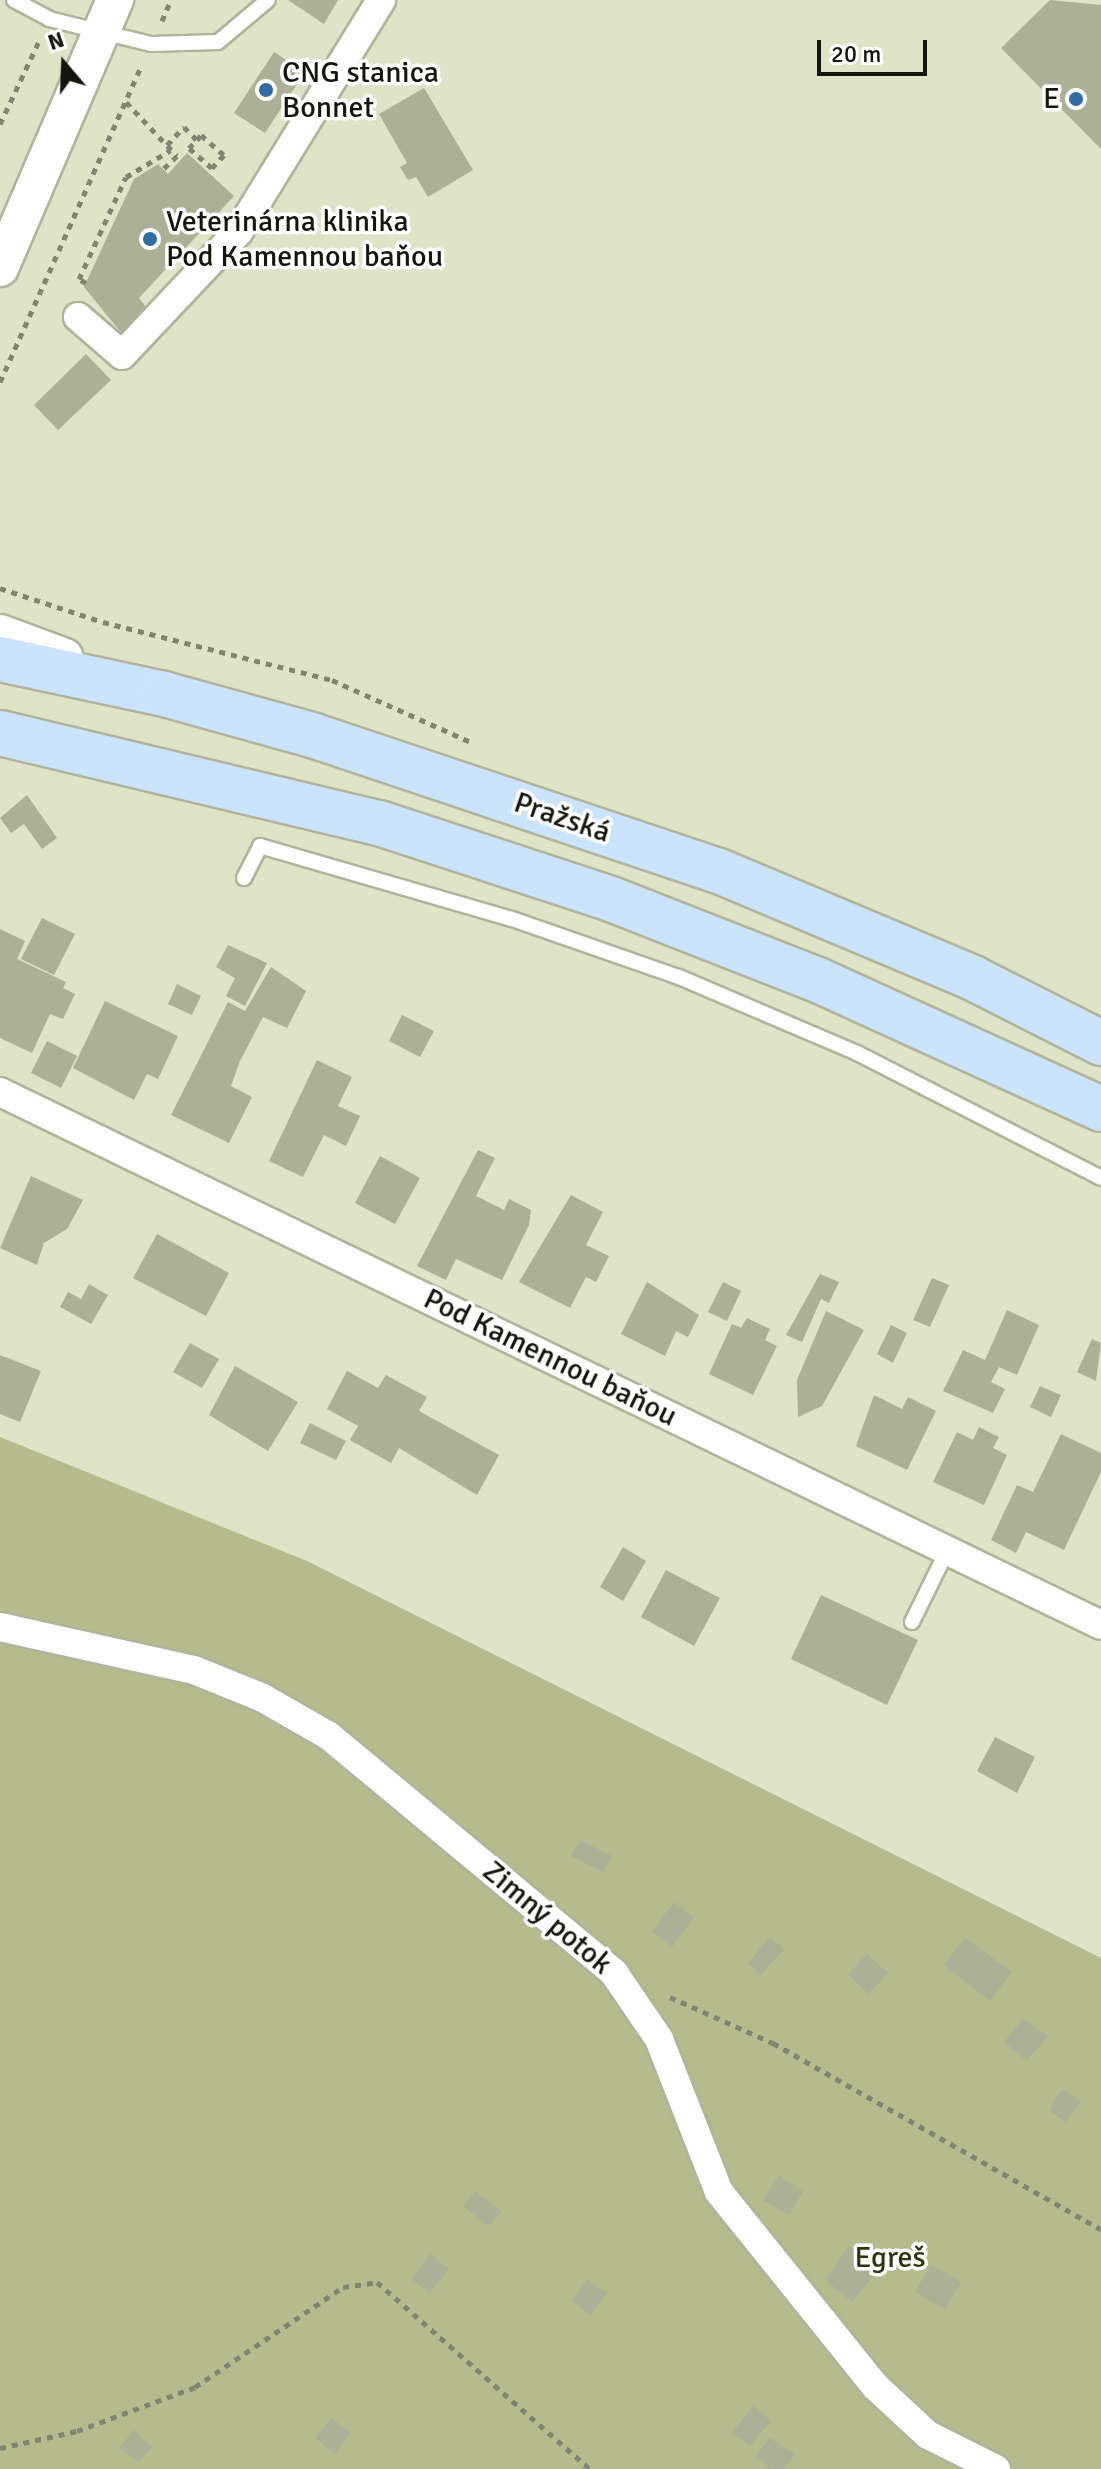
<!DOCTYPE html>
<html>
<head>
<meta charset="utf-8">
<style>
	body { margin:0 }
	#map { position:relative; width:1101px; height:2469px; overflow:hidden; background:#dfe3c8; font-family:Signika,sans-serif }
	div>[style] { position:absolute }
	[style*='--x'] { left:calc(var(--x)*1px); top:calc(var(--y)*1px); width:calc(var(--w)*1px); rotate:calc(var(--a)*1deg) }
	.green>* { inset:0; background:#b5bb8d }
	.building>* { inset:0; background:#acb096 }
	.path>* { height:5px; margin-top:-2.5px; transform-origin:0; background:repeating-linear-gradient(90deg,#818471 0 6px,transparent 0 12px) }
	.roads { filter:drop-shadow(2px 0 #b0b49a) drop-shadow(-2px 0 #b0b49a) drop-shadow(0 2px #b0b49a) drop-shadow(0 -2px #b0b49a) }
	.service>* { height:14px; margin:-7px; padding:0 7px; transform-origin:7px; border-radius:7px; background:#fff }
	.minor>* { height:28px; margin:-14px; padding:0 14px; transform-origin:14px; border-radius:14px; background:#fff }
	.tertiary>* { height:36px; margin:-18px; padding:0 18px; transform-origin:18px; border-radius:18px; background:#fff }
	.primary>* { height:44px; margin:-22px; padding:0 22px; transform-origin:22px; border-radius:22px; background:#cbe4fc }
	.dots>* { width:22px; height:22px; translate:-50% -50%; box-sizing:border-box; border:4px solid #fff; border-radius:50% }
	span { translate:-50% -50%; white-space:nowrap; text-align:center; line-height:1.15; -webkit-text-stroke:7px #fff; paint-order:stroke }
	.poi-label { font-size:30px; color:#14150c }
	.left { translate:0 -50%; text-align:left }
	.right { translate:-100% -50%; text-align:right }
	.street-label { font-size:30px; color:#14150c }
	.park-label { font-size:30px; color:#30330d }
	.north { position:absolute; left:24px; top:24px; width:80px; height:80px; -webkit-text-stroke:6px #fff; paint-order:stroke; rotate:341deg; font-size:22px; font-weight:700; line-height:32px; text-align:center; color:#14150c }
	.north::after { content:''; display:block; margin:auto; width:28px; height:36px; background:#14150c; clip-path:polygon(50% 0,100% 100%,50% 72%,0 100%) }
	.scale { position:absolute; left:817px; top:40px; width:110px; height:36px; box-sizing:border-box; border:4px solid #14150c; border-top:0; padding-left:10px; font-size:24px; line-height:28px; white-space:nowrap; color:#14150c; -webkit-text-stroke:6px #fff; paint-order:stroke }
</style>
</head>
<body>
<div id="map">
	<div class="green">
		<div style="clip-path:polygon(0 1437px,307px 1561px,1101px 1958px,1101px 2469px,0 2469px)"></div>
	</div>
	<div class="building">
		<div style="clip-path:polygon(288px 0,338px 0,324px 24px)"></div>
		<div style="clip-path:polygon(1050px 0,1101px 5px,1101px 149px,1001px 48px)"></div>
		<div style="clip-path:polygon(274px 52px,305px 72px,265px 133px,234px 113px)"></div>
		<div style="clip-path:polygon(424px 88px,473px 170px,428px 197px,416px 177px,408px 180px,400px 167px,407px 163px,379px 114px)"></div>
		<div style="clip-path:polygon(187px 153px,234px 196px,139px 298px,147px 308px,123px 335px,84px 287px,134px 179px,158px 164px,168px 174px)"></div>
		<div style="clip-path:polygon(86px 354px,111px 380px,58px 430px,34px 405px)"></div>
		<div style="clip-path:polygon(27px 795px,57px 838px,42px 849px,24px 824px,11px 833px,0 818px)"></div>
		<div style="clip-path:polygon(42px 918px,75px 934px,54px 975px,21px 959px)"></div>
		<div style="clip-path:polygon(0 929px,25px 941px,17px 959px,66px 982px,63px 988px,75px 994px,63px 1019px,50px 1014px,32px 1053px,0 1038px)"></div>
		<div style="clip-path:polygon(228px 945px,267px 963px,245px 1006px,226px 996px,235px 978px,216px 967px)"></div>
		<div style="clip-path:polygon(271px 967px,306px 991px,287px 1028px,263px 1017px,240px 1061px,231px 1086px,252px 1097px,229px 1143px,171px 1115px,228px 1002px,245px 1011px)"></div>
		<div style="clip-path:polygon(177px 984px,201px 996px,192px 1015px,168px 1004px)"></div>
		<div style="clip-path:polygon(105px 1001px,178px 1036px,158px 1079px,147px 1074px,134px 1100px,73px 1068px)"></div>
		<div style="clip-path:polygon(402px 1015px,434px 1031px,420px 1057px,389px 1041px)"></div>
		<div style="clip-path:polygon(47px 1041px,77px 1056px,61px 1088px,31px 1073px)"></div>
		<div style="clip-path:polygon(317px 1060px,352px 1077px,338px 1106px,360px 1116px,346px 1146px,324px 1135px,303px 1177px,269px 1161px)"></div>
		<div style="clip-path:polygon(478px 1150px,495px 1158px,476px 1196px,504px 1210px,509px 1199px,531px 1210px,529px 1225px,502px 1280px,456px 1259px,446px 1280px,417px 1266px)"></div>
		<div style="clip-path:polygon(380px 1156px,420px 1178px,395px 1224px,355px 1203px)"></div>
		<div style="clip-path:polygon(31px 1176px,83px 1200px,67px 1229px,44px 1243px,37px 1265px,0 1248px)"></div>
		<div style="clip-path:polygon(571px 1195px,603px 1212px,586px 1245px,609px 1256px,596px 1282px,586px 1277px,570px 1308px,519px 1282px)"></div>
		<div style="clip-path:polygon(157px 1234px,229px 1273px,206px 1316px,133px 1278px)"></div>
		<div style="clip-path:polygon(820px 1274px,839px 1282px,829px 1303px,821px 1299px,802px 1342px,786px 1335px)"></div>
		<div style="clip-path:polygon(932px 1278px,949px 1285px,930px 1327px,913px 1320px)"></div>
		<div style="clip-path:polygon(647px 1282px,699px 1315px,688px 1337px,676px 1331px,665px 1356px,621px 1334px)"></div>
		<div style="clip-path:polygon(723px 1282px,741px 1291px,727px 1321px,708px 1312px)"></div>
		<div style="clip-path:polygon(89px 1284px,108px 1295px,91px 1324px,60px 1307px,68px 1292px,81px 1299px)"></div>
		<div style="clip-path:polygon(1007px 1310px,1039px 1325px,1017px 1375px,999px 1367px,991px 1382px,1005px 1389px,993px 1413px,943px 1391px,963px 1350px,985px 1360px)"></div>
		<div style="clip-path:polygon(826px 1311px,864px 1330px,822px 1406px,798px 1417px,797px 1380px)"></div>
		<div style="clip-path:polygon(747px 1318px,770px 1329px,765px 1340px,777px 1346px,753px 1395px,709px 1374px,732px 1324px,741px 1328px)"></div>
		<div style="clip-path:polygon(891px 1325px,907px 1333px,893px 1363px,877px 1354px)"></div>
		<div style="clip-path:polygon(1092px 1339px,1101px 1343px,1096px 1381px,1077px 1372px)"></div>
		<div style="clip-path:polygon(190px 1343px,219px 1359px,202px 1388px,173px 1372px)"></div>
		<div style="clip-path:polygon(0 1355px,41px 1371px,20px 1422px,0 1414px)"></div>
		<div style="clip-path:polygon(235px 1366px,298px 1402px,268px 1451px,209px 1415px)"></div>
		<div style="clip-path:polygon(347px 1371px,378px 1388px,386px 1375px,406px 1386px,427px 1397px,419px 1411px,499px 1455px,477px 1495px,399px 1448px,391px 1463px,350px 1440px,358px 1426px,327px 1409px)"></div>
		<div style="clip-path:polygon(1040px 1386px,1061px 1395px,1051px 1417px,1030px 1407px)"></div>
		<div style="clip-path:polygon(874px 1395px,902px 1409px,908px 1397px,936px 1411px,907px 1470px,856px 1446px)"></div>
		<div style="clip-path:polygon(310px 1423px,346px 1441px,336px 1460px,300px 1443px)"></div>
		<div style="clip-path:polygon(979px 1427px,999px 1437px,993px 1448px,1007px 1455px,984px 1505px,933px 1482px,957px 1432px,973px 1440px)"></div>
		<div style="clip-path:polygon(1061px 1434px,1101px 1453px,1101px 1472px,1064px 1550px,1026px 1532px,1016px 1553px,991px 1540px,1017px 1485px,1033px 1492px)"></div>
		<div style="clip-path:polygon(623px 1547px,646px 1561px,623px 1601px,600px 1587px)"></div>
		<div style="clip-path:polygon(666px 1570px,720px 1598px,694px 1646px,641px 1617px)"></div>
		<div style="clip-path:polygon(821px 1595px,918px 1640px,887px 1705px,791px 1659px)"></div>
		<div style="clip-path:polygon(995px 1737px,1035px 1757px,1017px 1793px,977px 1771px)"></div>
		<div style="clip-path:polygon(580px 1840px,612px 1856px,603px 1872px,571px 1856px)"></div>
		<div style="clip-path:polygon(674px 1902px,694px 1917px,672px 1947px,652px 1931px)"></div>
		<div style="clip-path:polygon(770px 1937px,784px 1949px,761px 1975px,748px 1963px)"></div>
		<div style="clip-path:polygon(965px 1938px,1012px 1972px,990px 2001px,944px 1965px)"></div>
		<div style="clip-path:polygon(867px 1954px,888px 1973px,868px 1994px,848px 1974px)"></div>
		<div style="clip-path:polygon(1023px 2019px,1048px 2036px,1027px 2061px,1004px 2042px)"></div>
		<div style="clip-path:polygon(1062px 2089px,1081px 2102px,1066px 2122px,1049px 2110px)"></div>
		<div style="clip-path:polygon(779px 2176px,803px 2191px,789px 2215px,763px 2200px)"></div>
		<div style="clip-path:polygon(475px 2192px,502px 2211px,489px 2226px,463px 2206px)"></div>
		<div style="clip-path:polygon(849px 2246px,879px 2269px,852px 2302px,825px 2280px)"></div>
		<div style="clip-path:polygon(430px 2254px,449px 2269px,430px 2293px,411px 2279px)"></div>
		<div style="clip-path:polygon(931px 2265px,961px 2282px,945px 2309px,915px 2292px)"></div>
		<div style="clip-path:polygon(588px 2280px,607px 2293px,590px 2315px,571px 2300px)"></div>
		<div style="clip-path:polygon(753px 2406px,771px 2421px,750px 2446px,732px 2433px)"></div>
		<div style="clip-path:polygon(331px 2418px,351px 2433px,335px 2454px,315px 2438px)"></div>
		<div style="clip-path:polygon(134px 2430px,152px 2447px,139px 2462px,119px 2448px)"></div>
		<div style="clip-path:polygon(770px 2438px,795px 2455px,784px 2469px,771px 2469px,755px 2457px)"></div>
	</div>
	<div class="path">
		<div style="--x:162;--y:21;--w:23;--a:-67"></div>
		<div style="--x:126;--y:102;--w:74;--a:46.6"></div>
		<div style="--x:177;--y:156;--w:19;--a:137"></div>
		<div style="--x:0;--y:124;--w:92;--a:-64.8"></div>
		<div style="--x:167;--y:145;--w:25;--a:-47"></div>
		<div style="--x:184;--y:127;--w:18;--a:45"></div>
		<div style="--x:197;--y:140;--w:6;--a:-51"></div>
		<div style="--x:201;--y:135;--w:30;--a:41"></div>
		<div style="--x:224;--y:155;--w:18;--a:133"></div>
		<div style="--x:212;--y:168;--w:30;--a:-139"></div>
		<div style="--x:189;--y:148;--w:11;--a:-45"></div>
		<div style="--x:86;--y:283;--w:8;--a:-150"></div>
		<div style="--x:79;--y:279;--w:112;--a:-65.3"></div>
		<div style="--x:126;--y:177;--w:52;--a:-31"></div>
		<div style="--x:0;--y:382;--w:345;--a:-65.9"></div>
		<div style="--x:0;--y:588;--w:108;--a:18.3"></div>
		<div style="--x:103;--y:622;--w:236;--a:14.2"></div>
		<div style="--x:332;--y:680;--w:154;--a:24.1"></div>
		<div style="--x:670;--y:1997;--w:113;--a:24.1"></div>
		<div style="--x:773;--y:2043;--w:377;--a:29.6"></div>
		<div style="--x:0;--y:2448;--w:79;--a:-12.4"></div>
		<div style="--x:77;--y:2431;--w:126;--a:-20.4"></div>
		<div style="--x:195;--y:2387;--w:179;--a:-34"></div>
		<div style="--x:343;--y:2287;--w:34;--a:-8"></div>
		<div style="--x:377;--y:2282;--w:283;--a:41.3"></div>
	</div>
	<div class="roads">
		<div class="service">
			<div style="--x:14;--y:0;--w:40;--a:28"></div>
			<div style="--x:49;--y:19;--w:105;--a:13.8"></div>
			<div style="--x:151;--y:44;--w:67;--a:-1.7"></div>
			<div style="--x:218;--y:42;--w:65;--a:-40"></div>
			<div style="--x:244;--y:878;--w:36;--a:-63"></div>
			<div style="--x:260;--y:846;--w:262;--a:16.2"></div>
			<div style="--x:512;--y:919;--w:177;--a:19.2"></div>
			<div style="--x:679;--y:977;--w:194;--a:23.1"></div>
			<div style="--x:857;--y:1053;--w:274;--a:27.1"></div>
			<div style="--x:912;--y:1622;--w:79;--a:-63.8"></div>
		</div>
		<div class="minor">
			<div style="--x:78;--y:317;--w:58;--a:40.8"></div>
			<div style="--x:122;--y:355;--w:170;--a:-46.7"></div>
			<div style="--x:239;--y:231;--w:271;--a:-58.4"></div>
			<div style="--x:0;--y:1092;--w:1223;--a:25.83"></div>
			<div style="--x:0;--y:1627;--w:199;--a:12.5"></div>
			<div style="--x:194;--y:1670;--w:74;--a:22.1"></div>
			<div style="--x:263;--y:1698;--w:76;--a:29.9"></div>
			<div style="--x:329;--y:1736;--w:371;--a:39.7"></div>
			<div style="--x:614;--y:1973;--w:80;--a:55.7"></div>
			<div style="--x:659;--y:2039;--w:164;--a:68.6"></div>
			<div style="--x:719;--y:2192;--w:249;--a:51.2"></div>
			<div style="--x:875;--y:2386;--w:72;--a:42.8"></div>
			<div style="--x:928;--y:2435;--w:76;--a:26.6"></div>
		</div>
		<div class="tertiary">
			<div style="--x:0;--y:268;--w:292;--a:-66.8"></div>
			<div style="--x:0;--y:633;--w:69;--a:20.3"></div>
		</div>
		<div class="primary">
			<div style="--x:0;--y:659;--w:168;--a:12"></div>
			<div style="--x:164;--y:694;--w:154;--a:15.5"></div>
			<div style="--x:312;--y:735;--w:429;--a:18.5"></div>
			<div style="--x:719;--y:871;--w:276;--a:22.8"></div>
			<div style="--x:973;--y:978;--w:144;--a:26.9"></div>
			<div style="--x:0;--y:733;--w:390;--a:13.4"></div>
			<div style="--x:379;--y:823;--w:244;--a:18.1"></div>
			<div style="--x:611;--y:899;--w:222;--a:21.4"></div>
			<div style="--x:818;--y:980;--w:311;--a:24.5"></div>
		</div>
	</div>
	<div class="dots">
		<div style="left:266px;top:90px;background:#2f6da4"></div>
		<div style="left:1076px;top:99px;background:#2f6da4"></div>
		<div style="left:150px;top:239px;background:#2f6da4"></div>
	</div>
	<div class="poi-label">
		<span class="left" style="left:282px;top:90px">CNG stanica<br>Bonnet</span>
		<span class="right" style="left:1060px;top:99px">E</span>
		<span class="left" style="left:166px;top:239px">Veterinárna klinika<br>Pod Kamennou baňou</span>
	</div>
	<div class="street-label">
		<span style="left:562px;top:818px;rotate:19deg">Pražská</span>
		<span style="left:550px;top:1358px;rotate:26deg">Pod Kamennou baňou</span>
		<span style="left:547px;top:1918px;rotate:40deg">Zimný potok</span>
	</div>
	<div class="park-label">
		<span style="left:890px;top:2258px">Egreš</span>
	</div>
	<div class="north">N</div>
	<div class="scale">20 m</div>
</div>
</body>
</html>
